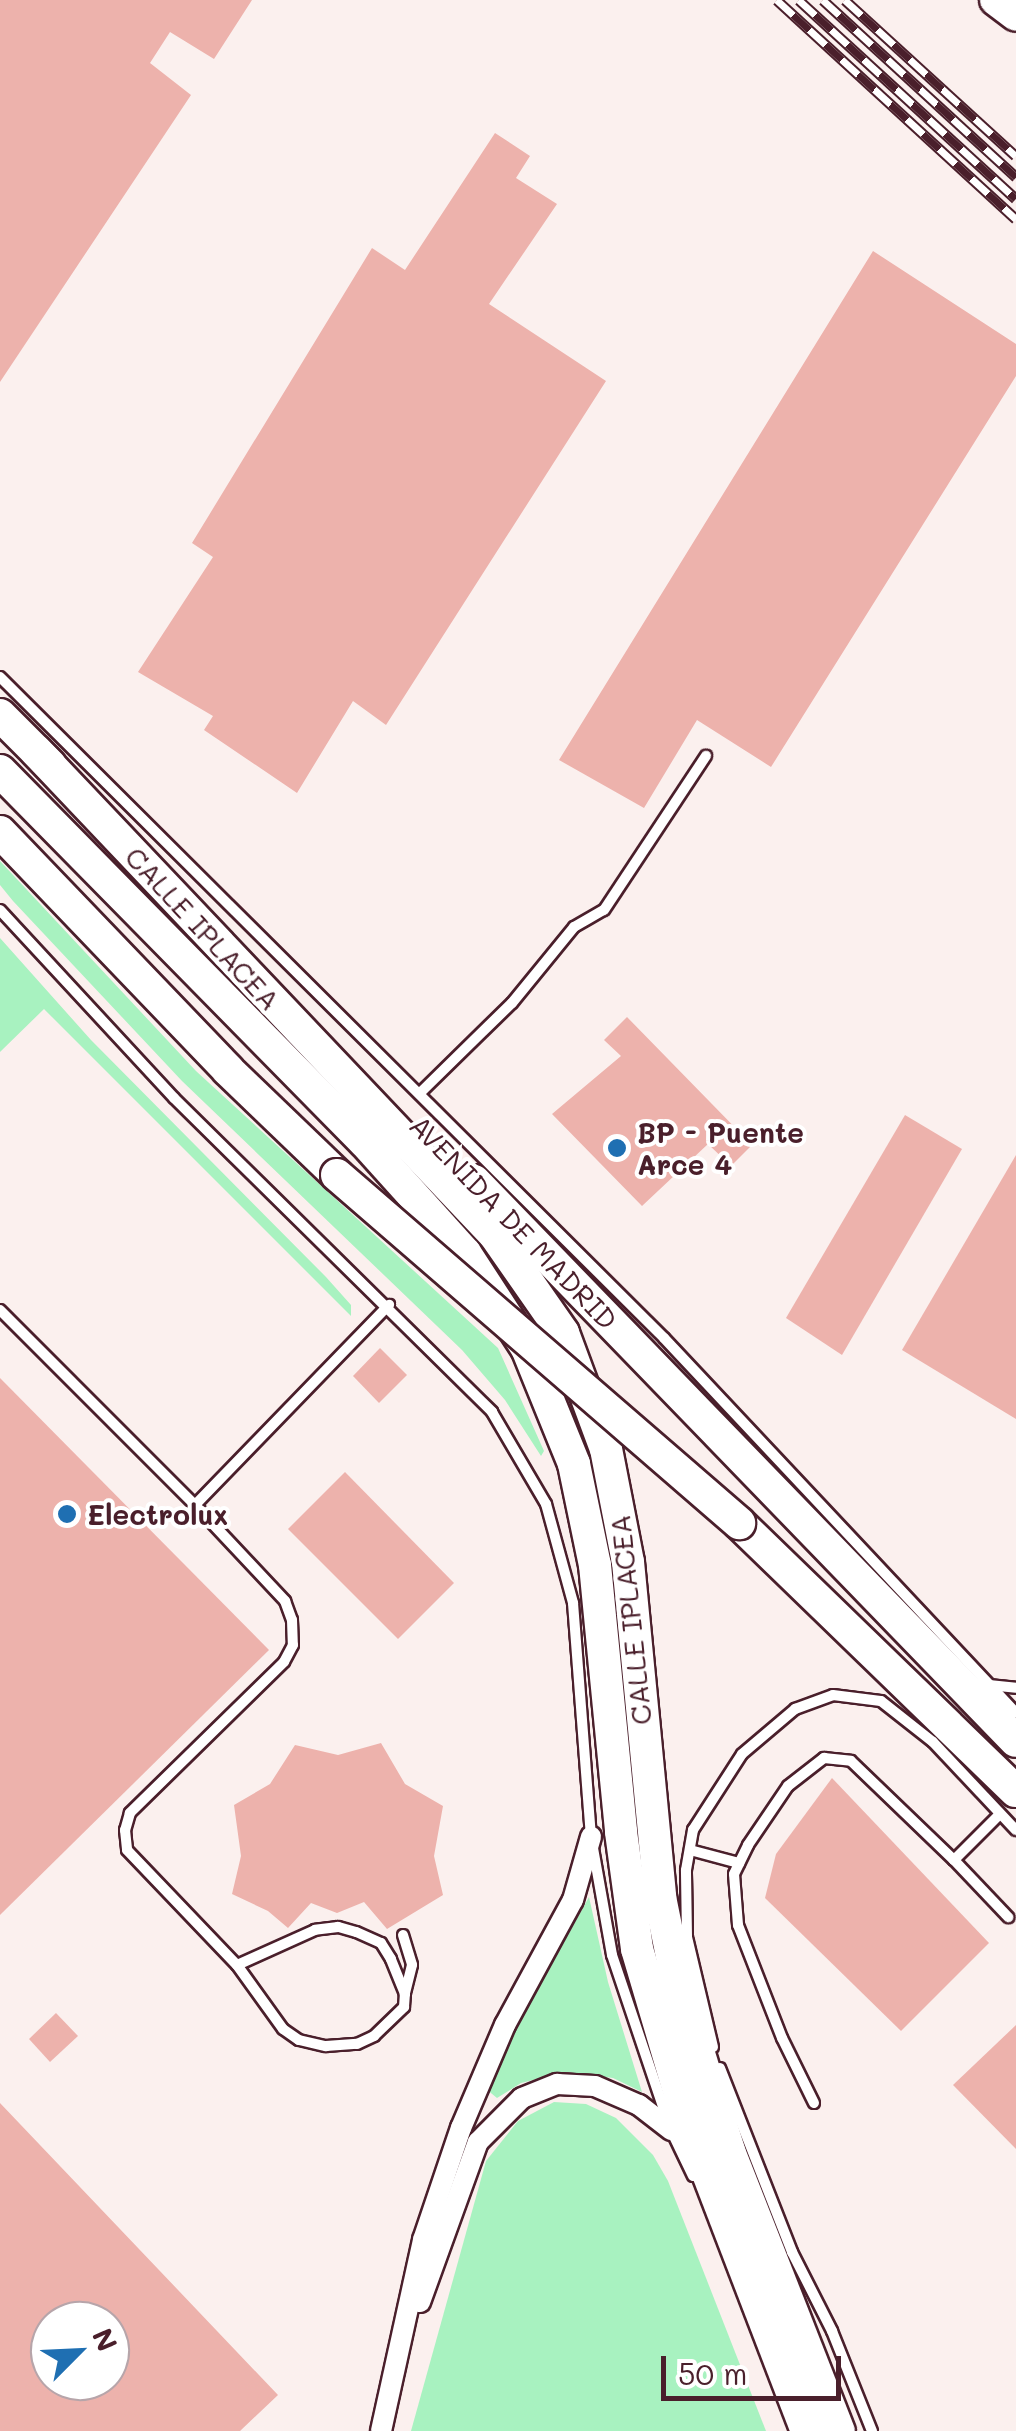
<!DOCTYPE html>
<html>
<head>
<meta charset="utf-8">
<style>
	body { margin:0 }
	#map { position:relative; width:1016px; height:2431px; overflow:hidden; background:#fbf0ee; font-family:Mali,sans-serif }
	div>[style] { position:absolute }
	[style*='--x'] { left:calc(var(--x)*1px); top:calc(var(--y)*1px); width:calc(var(--w)*1px); rotate:calc(var(--a)*1deg) }
	.green>* { inset:0; background:#a8f2c0 }
	.building>* { inset:0; background:#edb2ac }
	.roads { filter:drop-shadow(2px 0 #4a1f2b) drop-shadow(-2px 0 #4a1f2b) drop-shadow(0 2px #4a1f2b) drop-shadow(0 -2px #4a1f2b) }
	.lane>* { height:10px; margin:-5px; padding:0 5px; transform-origin:5px; border-radius:5px; background:#fff }
	.street>* { height:20px; margin:-10px; padding:0 10px; transform-origin:10px; border-radius:10px; background:#fff }
	.secondary>* { height:30px; margin:-15px; padding:0 15px; transform-origin:15px; border-radius:15px; background:#fff }
	.primary>* { height:32px; margin:-16px; padding:0 16px; transform-origin:16px; border-radius:16px; background:#fff }
	.rail>* { height:11px; margin-top:-5.5px; transform-origin:0; background:repeating-linear-gradient(90deg,#fff 0 22px,#4a1f2b 0 44px); box-sizing:border-box; border-block:2px solid #4a1f2b }
	.bridges { filter:drop-shadow(2px 0 #4a1f2b) drop-shadow(-2px 0 #4a1f2b) drop-shadow(0 2px #4a1f2b) drop-shadow(0 -2px #4a1f2b) }
	.primary-bridge>* { height:32px; margin:-16px; padding:0 16px; transform-origin:16px; border-radius:16px; background:#fff }
	.dots>* { width:28px; height:28px; translate:-50% -50%; box-sizing:border-box; border:5px solid #fff; border-radius:50% }
	span { translate:-50% -50%; white-space:nowrap; text-align:center; line-height:1.15; -webkit-text-stroke:8px #fff; paint-order:stroke }
	.street-label { font-size:28px; color:#4a1f2b }
	.poi-label { font-size:28px; color:#4a1f2b; font-weight:700 }
	.left { translate:0 -50%; text-align:left }
	.north { position:absolute; left:30px; top:2301px; width:100px; height:100px; box-sizing:border-box; background:#fff; border:2px solid #b7a5aa; border-radius:50%; rotate:66deg; font-size:28px; font-weight:700; line-height:40px; text-align:center; color:#4a1f2b }
	.north::after { content:''; display:block; margin:auto; width:35px; height:45px; background:#1f6fb2; clip-path:polygon(50% 0,100% 100%,50% 72%,0 100%) }
	.scale { position:absolute; left:661px; top:2356px; width:180px; height:45px; box-sizing:border-box; border:5px solid #4a1f2b; border-top:0; padding-left:12px; font-size:30px; line-height:35px; white-space:nowrap; color:#4a1f2b; -webkit-text-stroke:8px #fff; paint-order:stroke }
</style>
</head>
<body>
<div id="map">
	<div class="green">
		<div style="clip-path:polygon(0 861px,196px 1071px,498px 1348px,544px 1451px,541px 1456px,505px 1400px,462px 1350px,182px 1081px,13px 901px,0 885px)"></div>
		<div style="clip-path:polygon(0 938px,91px 1040px,326px 1277px,351px 1305px,351px 1316px,44px 1009px,0 1052px)"></div>
		<div style="clip-path:polygon(589px 1897px,608px 1982px,642px 2092px,613px 2078px,566px 2072px,521px 2083px,497px 2098px,486px 2089px,505px 2047px)"></div>
		<div style="clip-path:polygon(554px 2102px,586px 2104px,616px 2118px,653px 2155px,668px 2181px,766px 2431px,411px 2431px,486px 2161px,518px 2121px)"></div>
	</div>
	<div class="building">
		<div style="clip-path:polygon(0 0,252px 0,214px 59px,170px 32px,150px 63px,191px 95px,0 382px)"></div>
		<div style="clip-path:polygon(495px 133px,530px 156px,516px 178px,557px 204px,489px 304px,606px 381px,386px 725px,353px 701px,297px 793px,204px 730px,213px 716px,138px 672px,213px 557px,192px 543px,372px 248px,405px 270px)"></div>
		<div style="clip-path:polygon(873px 251px,1016px 344px,1016px 376px,771px 767px,697px 720px,644px 808px,559px 760px)"></div>
		<div style="clip-path:polygon(627px 1017px,752px 1145px,731px 1166px,708px 1144px,642px 1206px,552px 1114px,621px 1056px,604px 1040px)"></div>
		<div style="clip-path:polygon(905px 1115px,962px 1149px,842px 1355px,786px 1318px)"></div>
		<div style="clip-path:polygon(1016px 1155px,1016px 1419px,902px 1350px)"></div>
		<div style="clip-path:polygon(380px 1348px,407px 1375px,379px 1403px,353px 1376px)"></div>
		<div style="clip-path:polygon(0 1378px,269px 1650px,0 1915px)"></div>
		<div style="clip-path:polygon(345px 1472px,454px 1583px,398px 1639px,288px 1529px)"></div>
		<div style="clip-path:polygon(381px 1743px,405px 1784px,443px 1806px,434px 1856px,443px 1895px,387px 1929px,364px 1902px,337px 1913px,311px 1903px,288px 1928px,268px 1911px,232px 1894px,241px 1856px,234px 1805px,270px 1784px,295px 1745px,338px 1755px)"></div>
		<div style="clip-path:polygon(832px 1778px,989px 1943px,901px 2031px,765px 1898px,776px 1854px)"></div>
		<div style="clip-path:polygon(56px 2013px,78px 2036px,50px 2062px,29px 2039px)"></div>
		<div style="clip-path:polygon(1016px 2025px,1016px 2149px,953px 2085px)"></div>
		<div style="clip-path:polygon(evenodd,0 2103px,278px 2395px,240px 2431px,0 2431px,0 2103px,50px 2321px,110px 2321px,110px 2381px,50px 2381px,50px 2321px)"></div>
	</div>
	<div class="roads">
		<div class="lane">
			<div style="--x:0;--y:677;--w:937;--a:44.87"></div>
			<div style="--x:664;--y:1338;--w:514;--a:46.81"></div>
			<div style="--x:0;--y:910;--w:256;--a:47.2"></div>
			<div style="--x:174;--y:1098;--w:447;--a:44.6"></div>
			<div style="--x:492;--y:1412;--w:107;--a:59.6"></div>
			<div style="--x:546;--y:1504;--w:103;--a:74.7"></div>
			<div style="--x:573;--y:1603;--w:235;--a:85.6"></div>
			<div style="--x:591;--y:1837;--w:120;--a:79.9"></div>
			<div style="--x:612;--y:1955;--w:185;--a:71.4"></div>
			<div style="--x:671;--y:2130;--w:51;--a:64.4"></div>
			<div style="--x:421;--y:1092;--w:127;--a:-44.4"></div>
			<div style="--x:512;--y:1003;--w:98;--a:-50.8"></div>
			<div style="--x:574;--y:927;--w:34;--a:-30"></div>
			<div style="--x:604;--y:910;--w:185;--a:-56.5"></div>
			<div style="--x:0;--y:1310;--w:276;--a:45"></div>
			<div style="--x:195;--y:1505;--w:279;--a:-45.9"></div>
			<div style="--x:195;--y:1505;--w:132;--a:46.8"></div>
			<div style="--x:285;--y:1601;--w:20;--a:70"></div>
			<div style="--x:292;--y:1620;--w:25;--a:88"></div>
			<div style="--x:293;--y:1645;--w:19;--a:118"></div>
			<div style="--x:284;--y:1662;--w:216;--a:135.6"></div>
			<div style="--x:130;--y:1813;--w:18;--a:106"></div>
			<div style="--x:125;--y:1830;--w:20;--a:84"></div>
			<div style="--x:127;--y:1850;--w:159;--a:46.3"></div>
			<div style="--x:237;--y:1965;--w:79;--a:54.3"></div>
			<div style="--x:283;--y:2029;--w:19;--a:35"></div>
			<div style="--x:299;--y:2040;--w:28;--a:13"></div>
			<div style="--x:326;--y:2046;--w:31;--a:-4"></div>
			<div style="--x:357;--y:2044;--w:19;--a:-25"></div>
			<div style="--x:374;--y:2036;--w:42;--a:-44"></div>
			<div style="--x:404;--y:2007;--w:13;--a:-86"></div>
			<div style="--x:405;--y:1994;--w:38;--a:-112"></div>
			<div style="--x:391;--y:1959;--w:19;--a:-122"></div>
			<div style="--x:381;--y:1943;--w:27;--a:-156"></div>
			<div style="--x:356;--y:1932;--w:19;--a:-164"></div>
			<div style="--x:338;--y:1927;--w:23;--a:173"></div>
			<div style="--x:315;--y:1930;--w:85;--a:155.8"></div>
			<div style="--x:989;--y:1685;--w:27;--a:6"></div>
			<div style="--x:690;--y:1850;--w:51;--a:14.9"></div>
			<div style="--x:954;--y:1860;--w:79;--a:46.5"></div>
			<div style="--x:403;--y:1935;--w:31;--a:73"></div>
			<div style="--x:412;--y:1965;--w:30;--a:104"></div>
			<div style="--x:713;--y:2047;--w:113;--a:-103.3"></div>
			<div style="--x:687;--y:1937;--w:67;--a:-90.9"></div>
			<div style="--x:686;--y:1870;--w:41;--a:-80.1"></div>
			<div style="--x:693;--y:1830;--w:90;--a:-57.2"></div>
			<div style="--x:742;--y:1754;--w:70;--a:-40.3"></div>
			<div style="--x:795;--y:1709;--w:40;--a:-20.2"></div>
			<div style="--x:833;--y:1695;--w:48;--a:7.1"></div>
			<div style="--x:881;--y:1701;--w:66;--a:38.3"></div>
			<div style="--x:933;--y:1742;--w:121;--a:46.7"></div>
			<div style="--x:720;--y:2068;--w:198;--a:68.6"></div>
			<div style="--x:792;--y:2252;--w:89;--a:63.1"></div>
			<div style="--x:832;--y:2331;--w:108;--a:68.2"></div>
			<div style="--x:814;--y:2103;--w:72;--a:-116.2"></div>
			<div style="--x:782;--y:2038;--w:121;--a:-111.3"></div>
			<div style="--x:738;--y:1925;--w:51;--a:-94.5"></div>
			<div style="--x:734;--y:1874;--w:32;--a:-64"></div>
			<div style="--x:748;--y:1845;--w:71;--a:-55.9"></div>
			<div style="--x:788;--y:1786;--w:46;--a:-37.9"></div>
			<div style="--x:824;--y:1758;--w:27;--a:6"></div>
			<div style="--x:851;--y:1761;--w:143;--a:43.9"></div>
			<div style="--x:954;--y:1860;--w:65;--a:-45"></div>
		</div>
		<div class="street">
			<div style="--x:420;--y:2302;--w:170;--a:-70.1"></div>
			<div style="--x:478;--y:2142;--w:62;--a:-45"></div>
			<div style="--x:522;--y:2098;--w:38;--a:-22"></div>
			<div style="--x:557;--y:2084;--w:38;--a:3"></div>
			<div style="--x:595;--y:2086;--w:48;--a:23.4"></div>
			<div style="--x:639;--y:2105;--w:41;--a:38"></div>
			<div style="--x:381;--y:2431;--w:196;--a:-77.6"></div>
			<div style="--x:423;--y:2240;--w:118;--a:-71.3"></div>
			<div style="--x:461;--y:2128;--w:112;--a:-66.9"></div>
			<div style="--x:505;--y:2025;--w:142;--a:-61.5"></div>
			<div style="--x:573;--y:1900;--w:66;--a:-74.1"></div>
		</div>
		<div class="secondary">
			<div style="--x:995;--y:0;--w:26;--a:37"></div>
		</div>
		<div class="primary">
			<div style="--x:0;--y:715;--w:71;--a:45"></div>
			<div style="--x:36;--y:751;--w:667;--a:46.52"></div>
			<div style="--x:495;--y:1235;--w:119;--a:55.2"></div>
			<div style="--x:563;--y:1333;--w:124;--a:69.7"></div>
			<div style="--x:606;--y:1449;--w:115;--a:79"></div>
			<div style="--x:628;--y:1562;--w:337;--a:84.5"></div>
			<div style="--x:660;--y:1897;--w:91;--a:78.6"></div>
			<div style="--x:678;--y:1986;--w:173;--a:72.8"></div>
			<div style="--x:729;--y:2151;--w:301;--a:68.6"></div>
			<div style="--x:0;--y:771;--w:520;--a:45.47"></div>
			<div style="--x:365;--y:1142;--w:149;--a:48"></div>
			<div style="--x:465;--y:1253;--w:113;--a:56.9"></div>
			<div style="--x:527;--y:1348;--w:125;--a:67.9"></div>
			<div style="--x:574;--y:1464;--w:103;--a:78.3"></div>
			<div style="--x:595;--y:1565;--w:268;--a:84.4"></div>
			<div style="--x:621;--y:1832;--w:118;--a:82.2"></div>
			<div style="--x:637;--y:1949;--w:183;--a:73.5"></div>
			<div style="--x:689;--y:2124;--w:329;--a:69"></div>
			<div style="--x:0;--y:832;--w:330;--a:46.2"></div>
			<div style="--x:228;--y:1070;--w:151;--a:43.9"></div>
			<div style="--x:474;--y:1181;--w:779;--a:45.94"></div>
			<div style="--x:739;--y:1523;--w:385;--a:44.1"></div>
		</div>
	</div>
	<div class="rail">
		<div style="--x:777;--y:0;--w:324;--a:42.5"></div>
		<div style="--x:799;--y:0;--w:294;--a:42.5"></div>
		<div style="--x:823;--y:0;--w:262;--a:42.5"></div>
		<div style="--x:845;--y:0;--w:231;--a:42.4"></div>
	</div>
	<div class="bridges">
		<div class="primary-bridge">
			<div style="--x:337;--y:1175;--w:532;--a:40.88"></div>
		</div>
	</div>
	<div class="dots">
		<div style="left:617px;top:1148px;background:#1f6fb2"></div>
		<div style="left:67px;top:1514px;background:#1f6fb2"></div>
	</div>
	<div class="street-label">
		<span style="left:203px;top:928px;rotate:47deg">CALLE IPLACEA</span>
		<span style="left:514px;top:1222px;rotate:46deg">AVENIDA DE MADRID</span>
		<span style="left:630px;top:1620px;rotate:-96deg">CALLE IPLACEA</span>
	</div>
	<div class="poi-label">
		<span class="left" style="left:637px;top:1148px">BP - Puente<br>Arce 4</span>
		<span class="left" style="left:87px;top:1514px">Electrolux</span>
	</div>
	<div class="north">N</div>
	<div class="scale">50 m</div>
</div>
</body>
</html>
